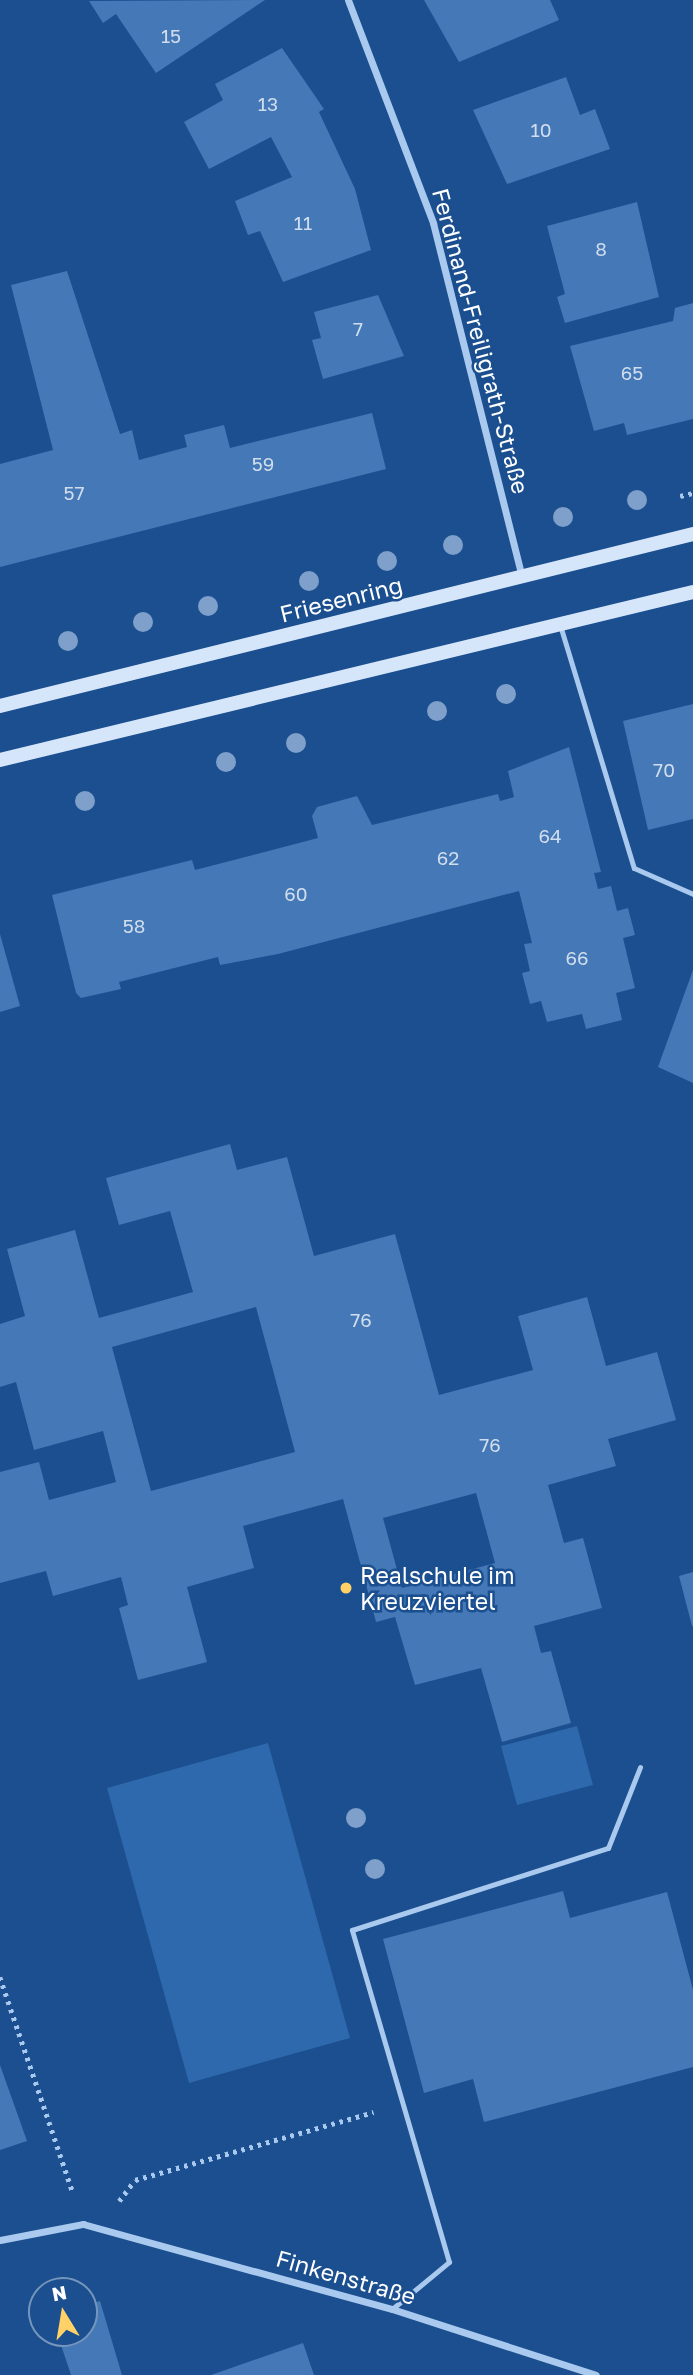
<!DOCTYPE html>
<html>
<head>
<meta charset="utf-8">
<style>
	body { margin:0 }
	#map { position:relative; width:693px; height:2375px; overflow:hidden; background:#1b4f8f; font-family:"Golos Text",sans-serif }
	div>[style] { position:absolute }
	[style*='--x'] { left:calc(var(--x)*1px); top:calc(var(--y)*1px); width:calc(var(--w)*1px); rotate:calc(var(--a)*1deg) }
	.green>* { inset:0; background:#2e69ad }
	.building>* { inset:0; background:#4478b7 }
	.path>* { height:4.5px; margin-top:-2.25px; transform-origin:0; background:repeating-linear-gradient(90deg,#a9c9ee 0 3.5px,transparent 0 8.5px) }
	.service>* { height:5px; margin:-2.5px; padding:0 2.5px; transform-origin:2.5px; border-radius:2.5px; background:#a9c9ee }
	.minor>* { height:7px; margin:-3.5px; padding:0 3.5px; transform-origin:3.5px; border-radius:3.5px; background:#a9c9ee }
	.secondary>* { height:14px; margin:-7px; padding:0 7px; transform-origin:7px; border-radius:7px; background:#d6e6fa }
	.trees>* { width:20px; height:20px; margin:-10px; border-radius:50%; background:#7ea0ca }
	.dots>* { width:19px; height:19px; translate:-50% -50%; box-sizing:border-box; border:4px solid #1b4f8f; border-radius:50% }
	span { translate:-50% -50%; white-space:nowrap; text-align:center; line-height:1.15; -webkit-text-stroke:5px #1b4f8f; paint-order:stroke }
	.number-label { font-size:19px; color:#d0dded }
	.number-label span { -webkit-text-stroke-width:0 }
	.street-label { font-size:23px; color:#fff }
	.poi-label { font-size:23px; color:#fff }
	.left { translate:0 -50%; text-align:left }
	.north { position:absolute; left:28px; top:2277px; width:70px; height:70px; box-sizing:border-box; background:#1b4f8f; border:2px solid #7695bc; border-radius:50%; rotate:349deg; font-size:19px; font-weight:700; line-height:28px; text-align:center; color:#fff }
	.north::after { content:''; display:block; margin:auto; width:24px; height:32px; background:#ffd166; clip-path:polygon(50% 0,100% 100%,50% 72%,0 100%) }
</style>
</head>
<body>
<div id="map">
	<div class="green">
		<div style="clip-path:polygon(577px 1726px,593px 1785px,517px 1805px,501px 1746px)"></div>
		<div style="clip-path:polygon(268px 1743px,350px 2038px,189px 2083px,107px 1788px)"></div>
	</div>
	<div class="building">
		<div style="clip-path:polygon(265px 0,156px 73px,116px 14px,103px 23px,89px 1px)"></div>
		<div style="clip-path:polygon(424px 0,550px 0,559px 20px,459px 62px)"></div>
		<div style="clip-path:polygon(282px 48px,324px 109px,319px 112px,355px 189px,371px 250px,283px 282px,260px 231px,248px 235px,235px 201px,292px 177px,271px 137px,209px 169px,184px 122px,223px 100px,215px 84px)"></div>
		<div style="clip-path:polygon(566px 77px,580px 115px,595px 109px,610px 149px,507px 184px,473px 110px)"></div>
		<div style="clip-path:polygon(637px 202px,659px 297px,565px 323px,557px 297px,565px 294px,547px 226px)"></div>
		<div style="clip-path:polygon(67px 271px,120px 434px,132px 430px,139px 460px,187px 447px,184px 435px,224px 425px,230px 448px,372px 413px,386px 469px,0 567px,0 464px,53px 450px,11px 285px)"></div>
		<div style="clip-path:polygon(378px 295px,404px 356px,323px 379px,312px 340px,321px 338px,314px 312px)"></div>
		<div style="clip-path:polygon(693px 303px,693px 419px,627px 435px,624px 423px,594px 431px,570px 346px,673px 321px,675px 308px)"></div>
		<div style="clip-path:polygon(693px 704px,693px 819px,648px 830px,623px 721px)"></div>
		<div style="clip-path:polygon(569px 747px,601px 872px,594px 873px,598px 889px,611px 886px,617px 911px,628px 908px,635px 935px,623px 938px,635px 988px,616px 993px,622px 1020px,586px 1029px,582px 1014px,547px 1022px,541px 1001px,530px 1004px,522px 973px,530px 971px,524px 944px,532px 943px,519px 891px,278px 954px,220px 965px,218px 957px,119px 982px,121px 989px,81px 998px,76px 993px,52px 895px,192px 860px,195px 870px,318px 838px,312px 816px,317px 807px,357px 796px,372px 825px,498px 794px,500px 801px,514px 797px,508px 771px)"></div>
		<div style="clip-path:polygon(0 934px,20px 1006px,0 1012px)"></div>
		<div style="clip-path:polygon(693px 970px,693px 1083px,658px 1067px)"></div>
		<div style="clip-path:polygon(evenodd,230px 1144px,237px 1170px,287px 1157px,314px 1256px,395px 1234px,439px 1395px,533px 1370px,518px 1316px,587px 1297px,606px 1366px,657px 1352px,676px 1420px,608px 1439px,616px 1466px,548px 1485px,564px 1543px,583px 1538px,602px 1608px,534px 1626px,541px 1653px,551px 1651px,571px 1723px,502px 1742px,481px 1668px,415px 1685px,395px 1617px,376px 1622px,343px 1499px,243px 1526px,254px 1568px,187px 1587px,207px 1662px,138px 1680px,119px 1608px,128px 1605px,121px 1577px,53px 1596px,46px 1571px,0 1583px,0 1472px,39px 1462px,49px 1500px,116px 1482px,103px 1431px,34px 1450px,16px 1382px,0 1387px,0 1324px,25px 1316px,7px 1249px,75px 1230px,99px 1318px,193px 1292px,170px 1211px,119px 1225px,106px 1178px,230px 1144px,256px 1307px,295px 1452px,151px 1491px,112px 1347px,256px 1307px,230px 1144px,476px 1493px,495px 1563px,402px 1588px,383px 1518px,476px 1493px)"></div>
		<div style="clip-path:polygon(693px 1572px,693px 1626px,692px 1626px,679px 1576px)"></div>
		<div style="clip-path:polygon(563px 1891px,570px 1918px,667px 1892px,693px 1990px,693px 2067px,484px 2122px,473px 2079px,424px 2093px,383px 1939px)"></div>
		<div style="clip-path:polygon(0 2065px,27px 2141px,0 2150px)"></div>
		<div style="clip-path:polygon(100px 2301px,122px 2375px,71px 2375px,57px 2333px,84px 2333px,84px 2306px)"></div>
		<div style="clip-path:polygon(303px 2343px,314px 2375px,211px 2375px)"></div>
	</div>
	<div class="path">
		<div style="--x:680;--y:496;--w:13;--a:-13"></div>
		<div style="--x:0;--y:1977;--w:228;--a:71.3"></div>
		<div style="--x:119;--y:2201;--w:26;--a:-53"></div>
		<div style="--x:135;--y:2180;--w:248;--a:-15.9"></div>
	</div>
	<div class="service">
		<div style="--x:560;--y:625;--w:254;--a:73.1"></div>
		<div style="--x:634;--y:868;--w:64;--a:23.8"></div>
		<div style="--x:392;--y:2309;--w:74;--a:-39.5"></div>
		<div style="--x:449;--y:2262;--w:346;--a:-106.3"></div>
		<div style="--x:352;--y:1930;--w:269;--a:-17.8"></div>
		<div style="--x:608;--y:1848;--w:87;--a:-68.4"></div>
	</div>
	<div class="minor">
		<div style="--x:348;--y:0;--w:239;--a:69.1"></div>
		<div style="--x:433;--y:223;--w:365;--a:75.9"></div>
		<div style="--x:0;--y:2240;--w:85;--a:-10.9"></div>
		<div style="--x:83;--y:2224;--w:320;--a:15.4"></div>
		<div style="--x:392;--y:2309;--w:214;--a:17.9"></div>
	</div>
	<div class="secondary">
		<div style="--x:0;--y:706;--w:714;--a:-13.94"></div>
		<div style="--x:0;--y:760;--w:713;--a:-13.63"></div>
	</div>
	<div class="trees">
		<div style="left:637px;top:500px"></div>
		<div style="left:563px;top:517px"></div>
		<div style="left:453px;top:545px"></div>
		<div style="left:387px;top:561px"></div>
		<div style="left:309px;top:581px"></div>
		<div style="left:208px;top:606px"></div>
		<div style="left:143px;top:622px"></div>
		<div style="left:68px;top:641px"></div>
		<div style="left:506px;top:694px"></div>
		<div style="left:437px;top:711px"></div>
		<div style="left:296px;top:743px"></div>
		<div style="left:226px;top:762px"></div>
		<div style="left:85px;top:801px"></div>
		<div style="left:356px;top:1818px"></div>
		<div style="left:375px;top:1869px"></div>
	</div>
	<div class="dots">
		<div style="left:346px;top:1588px;background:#ffd166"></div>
	</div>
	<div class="number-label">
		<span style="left:171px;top:36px">15</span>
		<span style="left:268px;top:104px">13</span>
		<span style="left:541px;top:130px">10</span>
		<span style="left:303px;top:223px">11</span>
		<span style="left:601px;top:249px">8</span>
		<span style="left:358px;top:329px">7</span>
		<span style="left:632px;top:373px">65</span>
		<span style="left:263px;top:464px">59</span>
		<span style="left:74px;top:493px">57</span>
		<span style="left:664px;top:770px">70</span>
		<span style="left:550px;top:836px">64</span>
		<span style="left:448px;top:858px">62</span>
		<span style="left:296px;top:894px">60</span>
		<span style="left:134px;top:926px">58</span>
		<span style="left:577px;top:958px">66</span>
		<span style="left:361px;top:1320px">76</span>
		<span style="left:490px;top:1445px">76</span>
	</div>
	<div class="street-label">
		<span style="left:481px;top:341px;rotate:75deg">Ferdinand-Freiligrath-Straße</span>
		<span style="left:341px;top:599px;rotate:-14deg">Friesenring</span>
		<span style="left:346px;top:2277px;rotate:16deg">Finkenstraße</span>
	</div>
	<div class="poi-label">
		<span class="left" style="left:360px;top:1588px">Realschule im<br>Kreuzviertel</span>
	</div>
	<div class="north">N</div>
</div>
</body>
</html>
